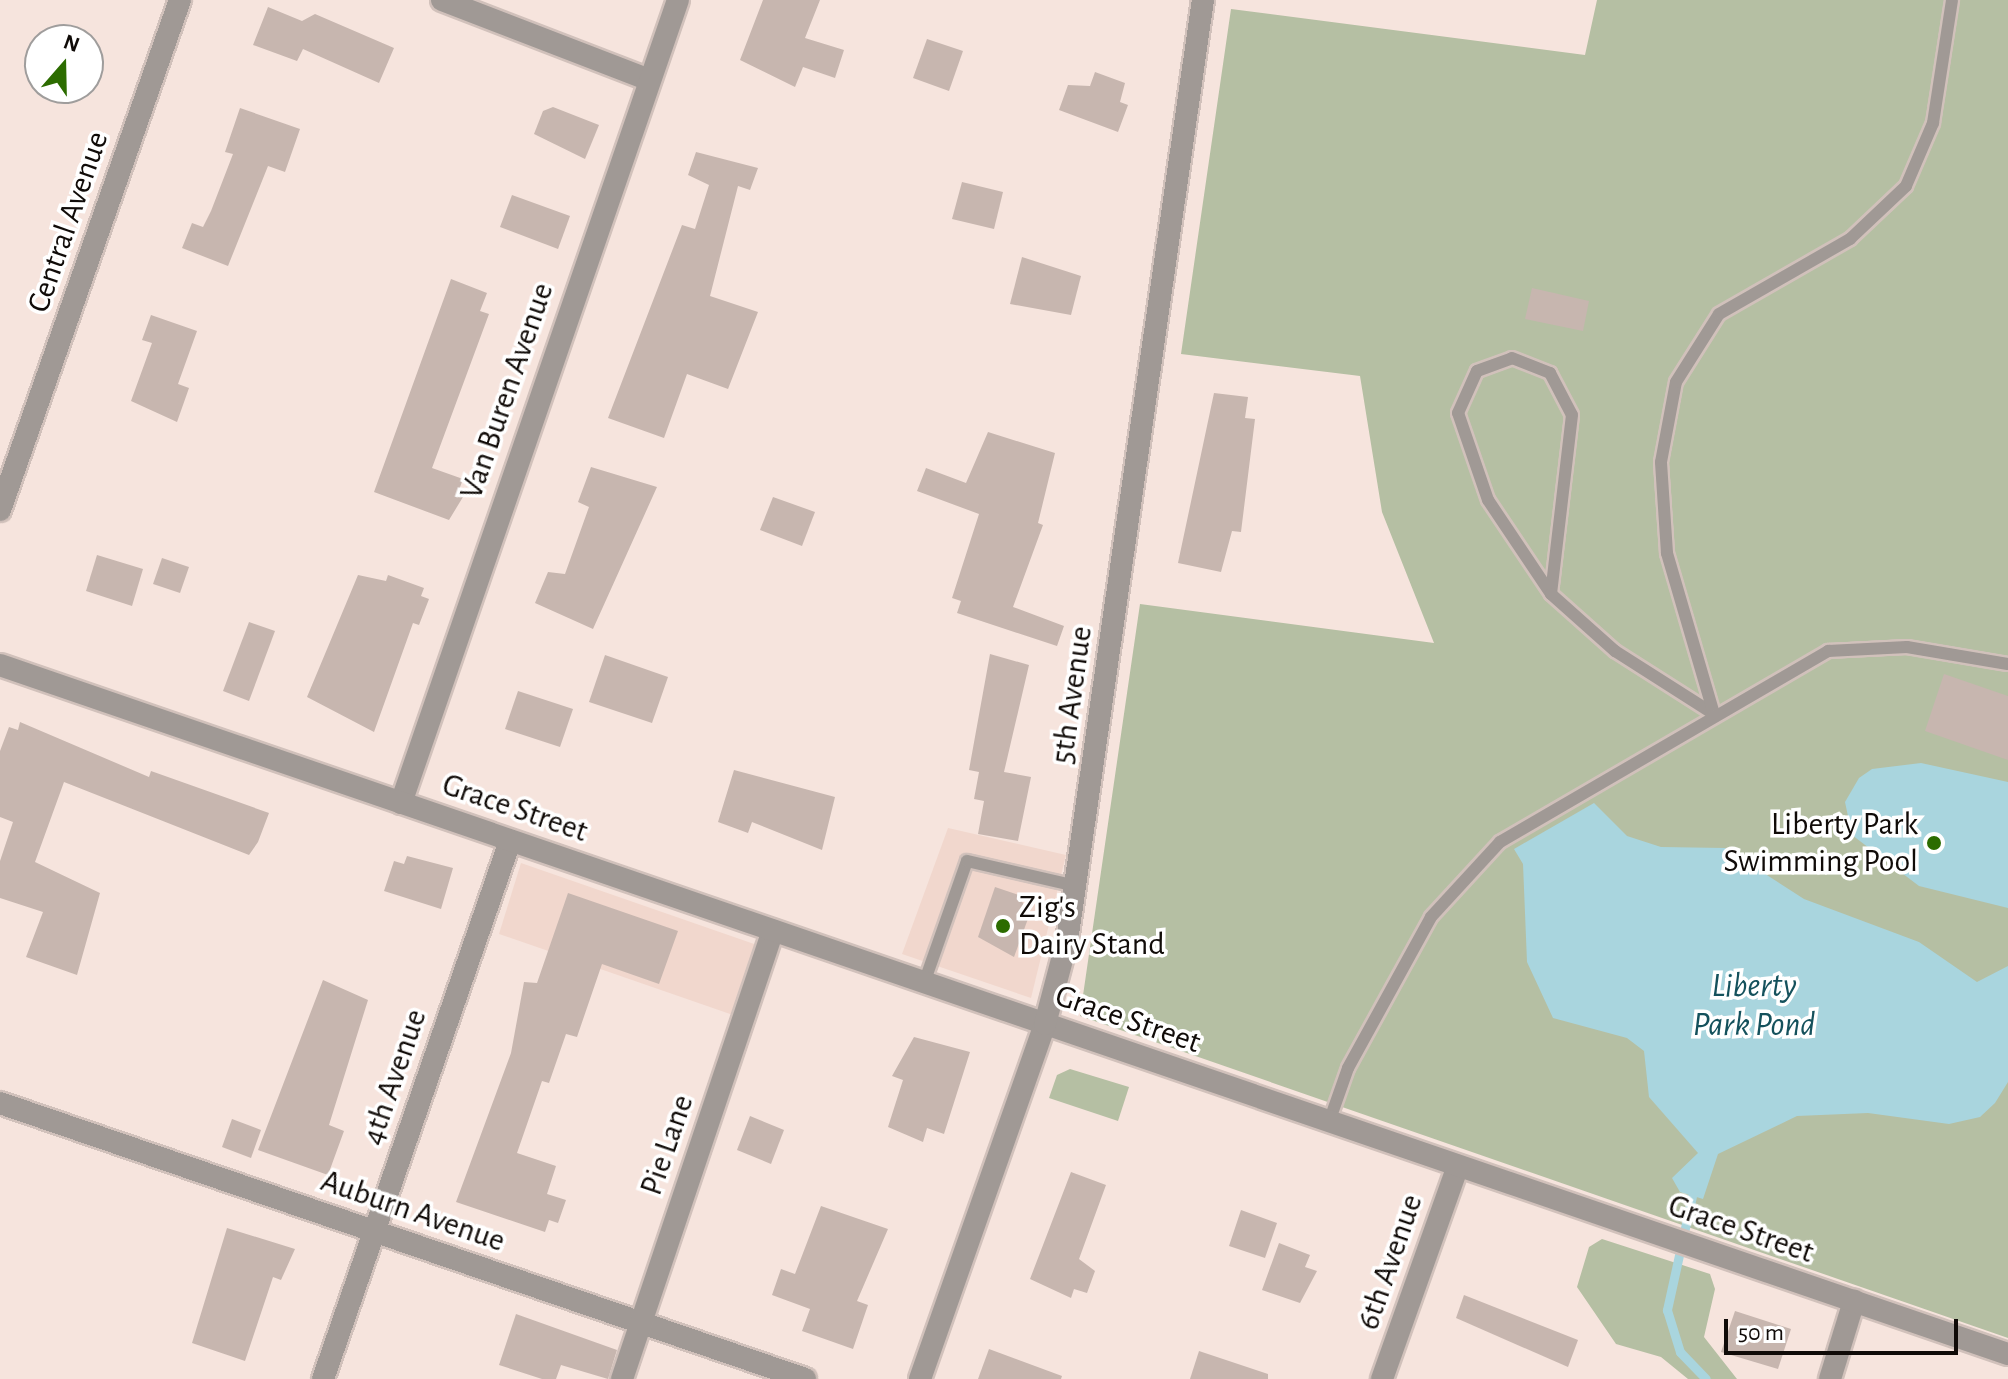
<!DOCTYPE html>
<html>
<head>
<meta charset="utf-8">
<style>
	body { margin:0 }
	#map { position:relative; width:2008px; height:1379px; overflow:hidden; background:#f6e4dd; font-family:"Alegreya Sans",sans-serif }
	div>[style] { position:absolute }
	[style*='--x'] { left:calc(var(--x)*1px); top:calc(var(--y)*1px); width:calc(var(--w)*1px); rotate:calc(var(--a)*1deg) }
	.built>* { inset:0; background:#f1d7cd }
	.green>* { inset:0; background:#b5bfa3 }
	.water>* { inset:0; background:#a9d5de }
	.stream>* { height:9px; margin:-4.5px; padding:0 4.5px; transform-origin:4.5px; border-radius:4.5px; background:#a9d5de }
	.building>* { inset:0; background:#c7b6af }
	.roads { filter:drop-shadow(2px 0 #d1c1bb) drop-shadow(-2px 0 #d1c1bb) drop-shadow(0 2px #d1c1bb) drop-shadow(0 -2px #d1c1bb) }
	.service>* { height:12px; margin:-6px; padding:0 6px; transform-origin:6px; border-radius:6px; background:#a09995 }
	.minor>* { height:22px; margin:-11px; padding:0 11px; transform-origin:11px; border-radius:11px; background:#a09995 }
	.tertiary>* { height:22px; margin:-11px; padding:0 11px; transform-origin:11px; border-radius:11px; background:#a09995 }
	.dots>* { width:22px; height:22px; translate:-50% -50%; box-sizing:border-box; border:4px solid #fff; border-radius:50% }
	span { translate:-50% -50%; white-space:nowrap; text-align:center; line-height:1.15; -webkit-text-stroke:7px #fff; paint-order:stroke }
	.street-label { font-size:32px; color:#100b08 }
	.poi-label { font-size:32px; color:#100b08 }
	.right { translate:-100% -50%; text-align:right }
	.left { translate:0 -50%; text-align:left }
	.water-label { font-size:34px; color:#14515c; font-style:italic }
	.north { position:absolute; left:24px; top:24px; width:80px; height:80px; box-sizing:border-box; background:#fff; border:2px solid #9f9d9c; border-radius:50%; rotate:20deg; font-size:22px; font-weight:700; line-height:32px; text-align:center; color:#100b08 }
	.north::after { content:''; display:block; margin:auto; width:28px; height:36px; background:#2c6c00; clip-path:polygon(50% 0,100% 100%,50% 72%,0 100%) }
	.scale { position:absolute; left:1724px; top:1319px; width:234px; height:36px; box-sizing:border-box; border:4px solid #100b08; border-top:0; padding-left:10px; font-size:24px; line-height:28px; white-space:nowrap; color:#100b08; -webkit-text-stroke:6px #fff; paint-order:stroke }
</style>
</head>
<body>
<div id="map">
	<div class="built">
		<div style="clip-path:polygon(948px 828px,1066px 855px,1031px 998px,902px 954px)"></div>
		<div style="clip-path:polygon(521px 863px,757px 945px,733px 1015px,499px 934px)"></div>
	</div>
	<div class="green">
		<div style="clip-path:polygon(1597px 0,2008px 0,2008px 1338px,1080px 1016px,1140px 604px,1434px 643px,1382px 512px,1360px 376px,1181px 354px,1231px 9px,1585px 55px)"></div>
		<div style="clip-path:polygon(1070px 1069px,1129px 1087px,1118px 1121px,1049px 1098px,1057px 1075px)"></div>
		<div style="clip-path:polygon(1602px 1239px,1710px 1274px,1715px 1289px,1704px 1337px,1737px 1379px,1688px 1379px,1661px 1357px,1616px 1344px,1577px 1287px,1589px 1247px)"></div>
	</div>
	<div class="water">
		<div style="clip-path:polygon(1921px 763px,2008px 782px,2008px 908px,1919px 886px,1852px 835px,1845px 802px,1859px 778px,1872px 769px)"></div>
		<div style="clip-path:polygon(1594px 803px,1627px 836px,1661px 847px,1725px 848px,1804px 899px,1919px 942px,1977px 982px,2008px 966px,2008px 1082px,1995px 1103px,1980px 1117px,1949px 1124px,1868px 1113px,1797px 1116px,1718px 1154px,1703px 1199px,1680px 1192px,1672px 1178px,1698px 1153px,1649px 1097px,1644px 1051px,1627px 1038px,1553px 1018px,1527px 962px,1523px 864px,1514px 849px)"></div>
	</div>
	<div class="stream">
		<div style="--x:1692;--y:1196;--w:117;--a:102.4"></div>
		<div style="--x:1667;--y:1310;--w:44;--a:72.8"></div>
		<div style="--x:1680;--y:1352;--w:37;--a:46"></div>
	</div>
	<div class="building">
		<div style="clip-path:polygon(763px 0,820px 0,805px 38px,844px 50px,835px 78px,803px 67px,795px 87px,740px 60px)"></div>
		<div style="clip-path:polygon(268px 7px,302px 21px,315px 14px,394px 48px,379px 83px,303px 49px,297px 61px,253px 45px)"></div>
		<div style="clip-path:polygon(927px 39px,963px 51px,949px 91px,913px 78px)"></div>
		<div style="clip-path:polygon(1095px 72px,1125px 83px,1120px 102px,1128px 105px,1118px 132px,1059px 110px,1068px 85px,1090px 86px)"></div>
		<div style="clip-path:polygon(553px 107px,599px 125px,585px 159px,534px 134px,543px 111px)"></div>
		<div style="clip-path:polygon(240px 108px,300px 129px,285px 172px,268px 166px,228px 266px,182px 248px,192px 223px,203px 227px,211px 211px,233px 154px,225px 152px)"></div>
		<div style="clip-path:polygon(696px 152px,758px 168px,750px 190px,738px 186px,710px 296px,758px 312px,728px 389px,687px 374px,664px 438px,608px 418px,682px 225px,695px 229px,709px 185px,688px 175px)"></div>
		<div style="clip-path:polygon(962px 182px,1003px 192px,994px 229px,952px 219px)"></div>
		<div style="clip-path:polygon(512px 195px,570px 216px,558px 249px,500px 227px)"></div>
		<div style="clip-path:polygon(1022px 257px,1081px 276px,1071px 315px,1010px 304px)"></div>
		<div style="clip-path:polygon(451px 279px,487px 293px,480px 311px,489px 314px,432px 468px,463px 479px,459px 490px,466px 492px,449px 520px,374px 492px)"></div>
		<div style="clip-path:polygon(1532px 288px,1589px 301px,1583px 331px,1525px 319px)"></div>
		<div style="clip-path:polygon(151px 315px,197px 331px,178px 384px,189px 388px,177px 422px,131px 401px,152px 343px,142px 340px)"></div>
		<div style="clip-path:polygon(1214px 393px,1248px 397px,1245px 418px,1255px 419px,1241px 532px,1232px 531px,1221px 572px,1178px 563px)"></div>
		<div style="clip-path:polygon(988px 432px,1055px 453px,1038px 523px,1043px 525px,1013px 607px,1064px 626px,1057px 646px,957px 613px,961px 601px,952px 598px,979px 514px,917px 491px,926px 468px,966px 483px)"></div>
		<div style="clip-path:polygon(591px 467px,657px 487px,593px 629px,535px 603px,548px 572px,565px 574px,589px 507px,578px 502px)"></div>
		<div style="clip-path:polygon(773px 497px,815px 512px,802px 546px,760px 530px)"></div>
		<div style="clip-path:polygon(97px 555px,143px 569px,132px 606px,86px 591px)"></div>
		<div style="clip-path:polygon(162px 558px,189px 567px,180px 593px,153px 584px)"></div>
		<div style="clip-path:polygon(358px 575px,386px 581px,388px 575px,424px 588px,421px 596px,429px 599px,419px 625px,413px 623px,374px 732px,307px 697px)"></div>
		<div style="clip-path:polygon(249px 622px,275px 631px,249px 701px,223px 691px)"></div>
		<div style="clip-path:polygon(990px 654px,1029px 665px,1004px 772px,1031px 777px,1018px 841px,978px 834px,984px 801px,974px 799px,979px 772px,969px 770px)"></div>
		<div style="clip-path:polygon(605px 655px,668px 677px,652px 723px,589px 702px)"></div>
		<div style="clip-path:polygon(1944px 674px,2008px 696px,2008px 760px,1925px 731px)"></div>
		<div style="clip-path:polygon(518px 691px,573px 709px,560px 747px,505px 729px)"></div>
		<div style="clip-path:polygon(20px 722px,149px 777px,151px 771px,269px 813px,258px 842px,249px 855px,64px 782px,35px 862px,100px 893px,77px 975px,26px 957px,43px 912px,0 898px,0 861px,13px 822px,0 817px,0 751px,9px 727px,18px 730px)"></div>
		<div style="clip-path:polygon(734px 770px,835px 797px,822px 850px,752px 822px,748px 833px,718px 822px)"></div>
		<div style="clip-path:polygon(407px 856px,453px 868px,441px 909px,384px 891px,394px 861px,404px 864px)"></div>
		<div style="clip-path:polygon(995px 887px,1019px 895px,1029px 916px,1014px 957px,978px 937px)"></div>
		<div style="clip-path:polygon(568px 893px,678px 931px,659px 984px,602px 964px,577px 1037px,566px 1034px,549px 1083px,542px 1081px,517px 1153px,556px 1166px,547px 1194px,566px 1200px,558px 1223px,549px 1220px,545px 1232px,456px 1202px,511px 1053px,524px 982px,537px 983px)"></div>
		<div style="clip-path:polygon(323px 980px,368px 1000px,329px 1125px,344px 1131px,328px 1175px,258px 1150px)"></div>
		<div style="clip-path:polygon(914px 1037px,970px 1052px,944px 1134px,927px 1128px,923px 1142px,888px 1127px,903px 1080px,892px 1076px)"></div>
		<div style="clip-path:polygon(750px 1116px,784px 1130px,771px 1164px,737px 1150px)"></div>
		<div style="clip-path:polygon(232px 1119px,261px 1130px,251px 1158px,222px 1147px)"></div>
		<div style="clip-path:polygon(1071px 1172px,1106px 1185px,1079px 1259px,1095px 1271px,1087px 1293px,1074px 1289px,1071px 1298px,1030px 1279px)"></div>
		<div style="clip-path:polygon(821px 1206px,888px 1229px,857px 1301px,868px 1305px,853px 1349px,802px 1331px,810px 1309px,772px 1295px,781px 1269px,795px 1274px)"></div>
		<div style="clip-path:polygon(1241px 1210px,1277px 1223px,1265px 1258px,1229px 1246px)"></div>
		<div style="clip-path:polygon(227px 1228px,295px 1249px,281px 1280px,273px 1277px,245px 1361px,192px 1343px)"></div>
		<div style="clip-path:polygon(1279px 1243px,1310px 1255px,1305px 1267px,1317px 1271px,1300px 1303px,1262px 1290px)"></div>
		<div style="clip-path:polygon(1464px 1295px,1578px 1340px,1568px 1367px,1456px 1318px)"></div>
		<div style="clip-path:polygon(1735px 1311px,1791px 1329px,1778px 1369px,1721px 1352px)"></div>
		<div style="clip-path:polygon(516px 1314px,617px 1350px,608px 1379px,561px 1365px,556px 1379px,542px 1379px,499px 1365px)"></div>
		<div style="clip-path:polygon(989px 1349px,1062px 1376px,1061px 1379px,978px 1379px)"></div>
		<div style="clip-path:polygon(1199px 1351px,1268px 1374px,1268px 1379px,1190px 1379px)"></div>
	</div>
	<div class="roads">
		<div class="service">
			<div style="--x:1512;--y:358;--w:41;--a:21.5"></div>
			<div style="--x:1550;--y:373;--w:47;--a:62.4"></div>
			<div style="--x:1572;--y:415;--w:180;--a:96.7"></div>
			<div style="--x:1551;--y:594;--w:113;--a:-123.8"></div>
			<div style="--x:1488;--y:500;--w:92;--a:-109"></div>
			<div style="--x:1458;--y:413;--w:46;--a:-65.7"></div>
			<div style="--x:1477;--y:371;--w:37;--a:-20"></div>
			<div style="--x:1551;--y:594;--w:86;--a:41.7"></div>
			<div style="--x:1615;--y:651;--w:117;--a:32.5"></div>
			<div style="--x:1714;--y:714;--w:168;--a:-106.3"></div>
			<div style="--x:1667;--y:553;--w:91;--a:-93.8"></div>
			<div style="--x:1661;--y:462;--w:81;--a:-79.4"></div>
			<div style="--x:1676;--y:382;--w:80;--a:-57.7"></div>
			<div style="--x:1719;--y:314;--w:151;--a:-29.8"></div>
			<div style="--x:1850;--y:239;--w:77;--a:-43.4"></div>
			<div style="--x:1906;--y:186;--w:69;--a:-66.8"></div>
			<div style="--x:1933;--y:123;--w:124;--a:-81.2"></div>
			<div style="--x:924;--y:983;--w:129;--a:-70.6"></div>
			<div style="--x:967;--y:861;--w:112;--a:12.9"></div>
			<div style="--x:1329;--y:1122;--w:57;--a:-70.6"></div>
			<div style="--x:1348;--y:1068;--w:172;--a:-61.2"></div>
			<div style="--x:1431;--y:917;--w:102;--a:-47.4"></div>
			<div style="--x:1500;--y:842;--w:380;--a:-30.2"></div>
			<div style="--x:1828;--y:651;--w:79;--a:-2.9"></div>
			<div style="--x:1907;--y:647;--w:102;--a:9.6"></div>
		</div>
		<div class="minor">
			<div style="--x:442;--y:0;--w:220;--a:21.1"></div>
			<div style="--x:0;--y:510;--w:541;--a:-70.56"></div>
			<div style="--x:401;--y:803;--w:849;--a:-70.97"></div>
			<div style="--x:0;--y:1103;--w:851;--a:18.92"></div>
			<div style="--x:323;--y:1379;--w:570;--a:-70.83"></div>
			<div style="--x:622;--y:1379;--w:473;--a:-71.4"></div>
			<div style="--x:1382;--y:1379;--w:226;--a:-70.4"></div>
			<div style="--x:1830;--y:1379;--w:82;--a:-72.9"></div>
		</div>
		<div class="tertiary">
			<div style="--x:0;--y:665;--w:2123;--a:18.94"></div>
			<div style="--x:920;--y:1379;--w:376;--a:-70.6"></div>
			<div style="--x:1045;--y:1024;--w:86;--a:-75.2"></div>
			<div style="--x:1067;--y:941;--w:951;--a:-81.78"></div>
		</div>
	</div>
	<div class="dots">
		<div style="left:1934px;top:843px;background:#2c6c00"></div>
		<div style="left:1003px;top:926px;background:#2c6c00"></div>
	</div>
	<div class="street-label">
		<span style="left:68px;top:222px;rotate:-71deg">Central Avenue</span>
		<span style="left:507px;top:391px;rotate:-71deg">Van Buren Avenue</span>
		<span style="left:1072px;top:695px;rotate:-82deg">5th Avenue</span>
		<span style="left:515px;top:808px;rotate:19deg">Grace Street</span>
		<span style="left:1128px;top:1019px;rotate:19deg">Grace Street</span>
		<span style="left:394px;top:1077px;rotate:-71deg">4th Avenue</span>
		<span style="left:667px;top:1145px;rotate:-71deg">Pie Lane</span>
		<span style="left:413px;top:1211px;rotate:19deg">Auburn Avenue</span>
		<span style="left:1741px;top:1229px;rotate:19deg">Grace Street</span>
		<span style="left:1390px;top:1262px;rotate:-71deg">6th Avenue</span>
	</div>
	<div class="poi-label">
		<span class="right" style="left:1918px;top:843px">Liberty Park<br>Swimming Pool</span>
		<span class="left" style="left:1019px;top:926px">Zig's<br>Dairy Stand</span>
	</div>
	<div class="water-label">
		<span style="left:1754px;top:1006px">Liberty<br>Park Pond</span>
	</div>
	<div class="north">N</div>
	<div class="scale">50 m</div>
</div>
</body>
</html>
